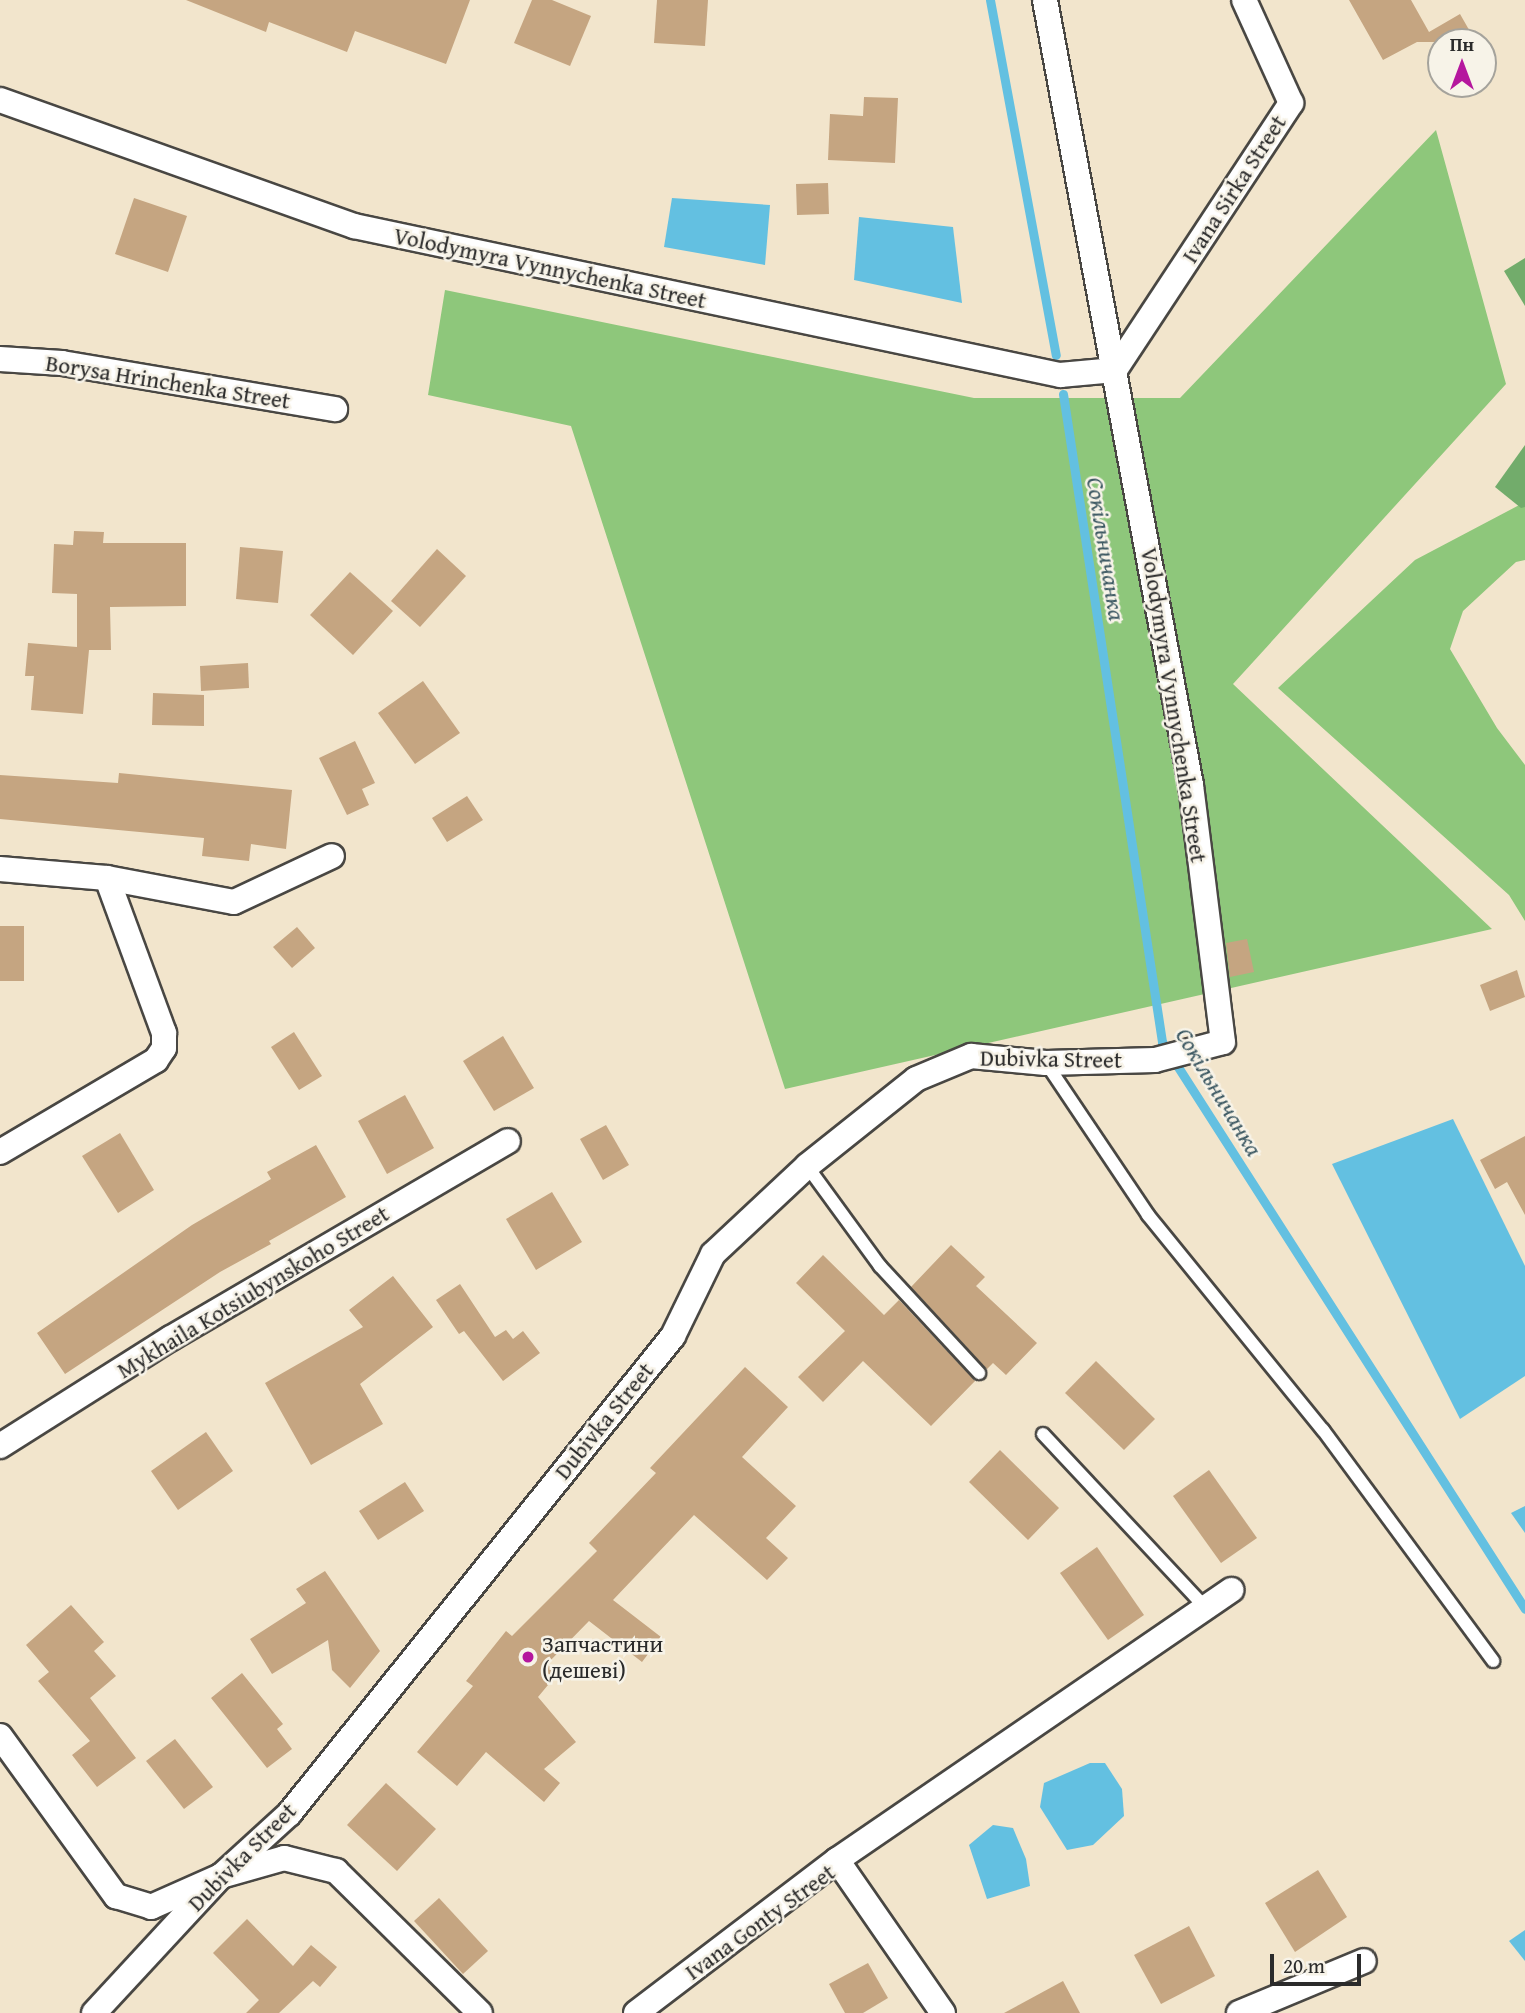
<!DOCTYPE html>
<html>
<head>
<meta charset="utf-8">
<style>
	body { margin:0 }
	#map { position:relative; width:1525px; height:2013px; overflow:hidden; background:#f2e5cc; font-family:"Gentium Book Plus",serif }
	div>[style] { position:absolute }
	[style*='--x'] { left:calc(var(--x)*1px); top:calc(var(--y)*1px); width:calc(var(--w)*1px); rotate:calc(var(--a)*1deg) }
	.green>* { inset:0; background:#8ec77b }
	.forest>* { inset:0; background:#72ac6b }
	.water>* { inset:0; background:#63c0e1 }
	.stream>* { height:9px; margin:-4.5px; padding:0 4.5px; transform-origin:4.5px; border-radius:4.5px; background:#63c0e1 }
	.building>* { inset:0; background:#c5a581 }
	.roads { filter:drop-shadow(2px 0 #494743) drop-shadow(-2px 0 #494743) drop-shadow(0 2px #494743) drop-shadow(0 -2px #494743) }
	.service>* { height:12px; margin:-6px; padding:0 6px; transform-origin:6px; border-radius:6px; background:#fff }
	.minor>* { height:24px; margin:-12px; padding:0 12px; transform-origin:12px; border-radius:12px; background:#fff }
	.dots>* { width:19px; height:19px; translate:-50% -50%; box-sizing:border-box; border:4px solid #f7f3e8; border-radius:50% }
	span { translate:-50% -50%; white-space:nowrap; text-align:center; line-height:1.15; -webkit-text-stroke:5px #f7f3e8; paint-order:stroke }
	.street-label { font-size:23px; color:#2b2b2b }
	.poi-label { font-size:23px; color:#2b2b2b }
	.left { translate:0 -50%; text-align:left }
	.water-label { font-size:24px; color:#3c5862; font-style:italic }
	.north { position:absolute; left:1427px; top:28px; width:70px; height:70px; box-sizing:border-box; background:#f7f3e8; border:2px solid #a5a39c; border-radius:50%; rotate:0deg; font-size:19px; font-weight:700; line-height:28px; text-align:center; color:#2b2b2b }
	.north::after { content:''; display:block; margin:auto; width:24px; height:32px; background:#b5179e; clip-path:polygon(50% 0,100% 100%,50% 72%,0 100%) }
	.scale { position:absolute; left:1270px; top:1954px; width:91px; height:32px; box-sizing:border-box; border:4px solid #2b2b2b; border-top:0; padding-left:9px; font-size:21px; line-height:24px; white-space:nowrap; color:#2b2b2b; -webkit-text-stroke:5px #f7f3e8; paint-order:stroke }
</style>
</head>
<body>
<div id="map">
	<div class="green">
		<div style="clip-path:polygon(1436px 130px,1506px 384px,1233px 684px,1492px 929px,785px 1089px,571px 426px,428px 395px,445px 290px,974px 398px,1180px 398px)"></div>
		<div style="clip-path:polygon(1525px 502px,1525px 560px,1516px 562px,1463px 611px,1450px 649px,1497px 728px,1525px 765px,1525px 921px,1509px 895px,1278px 688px,1415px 560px)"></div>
	</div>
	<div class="forest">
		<div style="clip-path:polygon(1525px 258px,1525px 306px,1504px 271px)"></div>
		<div style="clip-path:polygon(1525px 445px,1525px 507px,1521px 508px,1495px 487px)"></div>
	</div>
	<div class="water">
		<div style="clip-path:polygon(672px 198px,770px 205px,765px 265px,664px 247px)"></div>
		<div style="clip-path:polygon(859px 217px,953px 227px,962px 303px,854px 280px)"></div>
		<div style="clip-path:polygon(1453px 1119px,1525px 1266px,1525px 1376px,1460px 1419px,1332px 1164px)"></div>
		<div style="clip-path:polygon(1525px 1506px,1525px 1533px,1511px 1513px)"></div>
		<div style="clip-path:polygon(1090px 1763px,1105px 1763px,1122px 1789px,1124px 1816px,1093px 1845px,1067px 1850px,1040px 1807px,1044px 1783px)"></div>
		<div style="clip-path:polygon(993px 1825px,1013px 1828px,1026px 1859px,1030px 1886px,987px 1899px,969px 1845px)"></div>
		<div style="clip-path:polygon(1525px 1930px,1525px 1961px,1509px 1941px)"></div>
	</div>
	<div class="stream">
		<div style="--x:990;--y:0;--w:361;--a:79.5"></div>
		<div style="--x:1063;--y:394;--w:656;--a:81.31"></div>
		<div style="--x:1162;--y:1042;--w:673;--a:57.37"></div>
	</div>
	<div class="building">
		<div style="clip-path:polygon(186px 0,470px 0,446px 64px,355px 31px,347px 52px,269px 22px,266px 32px)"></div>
		<div style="clip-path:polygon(532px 0,552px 0,591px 16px,570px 66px,514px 43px)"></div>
		<div style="clip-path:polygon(657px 0,708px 0,705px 46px,654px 43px)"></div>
		<div style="clip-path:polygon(1349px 0,1411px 0,1429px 32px,1460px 14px,1476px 42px,1417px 42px,1383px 60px)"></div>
		<div style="clip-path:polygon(864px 97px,898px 98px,895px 163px,828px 160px,830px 114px,863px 116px)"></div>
		<div style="clip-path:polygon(828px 183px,829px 214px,797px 215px,796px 184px)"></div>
		<div style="clip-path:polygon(134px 198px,187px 216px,168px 272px,115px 254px)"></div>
		<div style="clip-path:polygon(74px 531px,104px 532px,103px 543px,186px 543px,186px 606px,110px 607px,111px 650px,89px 650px,83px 714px,31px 710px,34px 676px,25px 676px,28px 643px,77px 647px,77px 594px,52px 593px,54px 544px,73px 545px)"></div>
		<div style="clip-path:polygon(240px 547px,283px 551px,278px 603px,236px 599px)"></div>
		<div style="clip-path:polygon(437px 549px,466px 576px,420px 627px,391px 601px)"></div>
		<div style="clip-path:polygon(350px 572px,393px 611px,353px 655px,310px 615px)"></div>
		<div style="clip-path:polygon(248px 663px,249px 688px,201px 691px,200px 666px)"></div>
		<div style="clip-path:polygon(423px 681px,460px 733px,415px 764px,378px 713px)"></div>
		<div style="clip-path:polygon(153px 693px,204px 695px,204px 726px,152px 725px)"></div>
		<div style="clip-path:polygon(355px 741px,375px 783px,362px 789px,369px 805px,347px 815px,319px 758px)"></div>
		<div style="clip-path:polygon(119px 773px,292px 790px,286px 849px,251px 844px,249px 861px,202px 856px,204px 838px,0 819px,0 775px,118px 783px)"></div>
		<div style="clip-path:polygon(467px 796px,483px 820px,447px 842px,432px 818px)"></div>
		<div style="clip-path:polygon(0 926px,24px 926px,24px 981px,0 981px)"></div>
		<div style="clip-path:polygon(297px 927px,315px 948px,292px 968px,273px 947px)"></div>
		<div style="clip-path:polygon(1247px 939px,1254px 972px,1230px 977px,1226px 943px)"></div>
		<div style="clip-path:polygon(1517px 970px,1525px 997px,1490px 1011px,1480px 985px)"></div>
		<div style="clip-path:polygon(294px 1032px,322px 1076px,299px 1090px,271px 1047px)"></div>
		<div style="clip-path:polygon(503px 1036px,534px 1088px,494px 1111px,463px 1061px)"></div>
		<div style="clip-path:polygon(405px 1095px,434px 1148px,387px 1174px,358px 1121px)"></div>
		<div style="clip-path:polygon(606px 1125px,629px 1165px,603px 1180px,580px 1139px)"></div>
		<div style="clip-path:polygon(120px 1133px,154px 1190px,118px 1213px,82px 1156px)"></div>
		<div style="clip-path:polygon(1525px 1136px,1525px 1215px,1507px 1182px,1495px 1189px,1480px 1160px)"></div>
		<div style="clip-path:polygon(316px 1145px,346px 1197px,269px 1241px,271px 1244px,220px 1272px,65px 1374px,37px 1333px,192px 1225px,271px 1179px,267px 1172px)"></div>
		<div style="clip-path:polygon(552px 1192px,582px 1242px,536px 1270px,506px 1219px)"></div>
		<div style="clip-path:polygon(951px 1245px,985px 1277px,976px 1286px,1037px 1343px,1006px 1375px,993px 1363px,987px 1369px,911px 1287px)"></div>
		<div style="clip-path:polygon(823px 1255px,884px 1315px,899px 1300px,975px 1381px,931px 1426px,863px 1361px,823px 1402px,798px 1377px,845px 1331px,796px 1283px)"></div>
		<div style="clip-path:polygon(393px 1276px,433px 1327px,360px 1384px,383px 1424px,311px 1465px,265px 1383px,363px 1327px,349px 1310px)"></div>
		<div style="clip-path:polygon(460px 1284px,495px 1337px,506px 1330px,513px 1339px,523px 1331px,540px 1353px,503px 1381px,464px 1331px,459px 1334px,436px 1300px)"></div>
		<div style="clip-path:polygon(1096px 1361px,1155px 1419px,1124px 1450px,1065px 1393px)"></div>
		<div style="clip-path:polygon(745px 1367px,788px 1407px,742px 1457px,796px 1506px,766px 1538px,788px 1558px,767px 1580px,694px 1515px,613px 1600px,661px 1637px,642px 1662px,589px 1621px,547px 1664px,558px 1673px,538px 1697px,576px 1742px,544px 1769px,560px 1783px,544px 1802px,486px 1752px,457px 1786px,417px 1752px,473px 1686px,466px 1681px,506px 1631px,512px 1636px,597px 1551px,589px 1543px,656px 1473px,650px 1468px)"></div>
		<div style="clip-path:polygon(206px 1432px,233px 1471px,178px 1510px,151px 1471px)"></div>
		<div style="clip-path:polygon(1000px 1450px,1059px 1508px,1028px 1540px,969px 1482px)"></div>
		<div style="clip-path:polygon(1209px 1470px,1257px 1538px,1221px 1563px,1173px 1496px)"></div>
		<div style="clip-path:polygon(405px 1482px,424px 1511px,378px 1540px,359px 1511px)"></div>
		<div style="clip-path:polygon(1097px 1547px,1144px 1615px,1108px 1640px,1060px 1573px)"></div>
		<div style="clip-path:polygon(325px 1571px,380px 1651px,350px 1688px,332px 1670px,328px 1640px,272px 1674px,250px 1639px,306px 1603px,296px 1589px)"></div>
		<div style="clip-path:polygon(71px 1605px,104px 1642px,94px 1651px,116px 1676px,90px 1698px,136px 1758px,97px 1787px,72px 1755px,90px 1741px,38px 1681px,49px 1672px,26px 1645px)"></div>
		<div style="clip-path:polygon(242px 1673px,283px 1724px,277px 1729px,292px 1749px,267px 1768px,211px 1698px)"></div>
		<div style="clip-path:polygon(175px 1739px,213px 1787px,184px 1809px,146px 1761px)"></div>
		<div style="clip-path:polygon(386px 1783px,436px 1829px,397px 1871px,347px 1825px)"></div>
		<div style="clip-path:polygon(1318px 1870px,1347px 1917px,1295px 1952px,1265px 1903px)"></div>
		<div style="clip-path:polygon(439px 1898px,488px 1951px,463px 1974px,414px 1921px)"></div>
		<div style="clip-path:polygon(247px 1919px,293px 1966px,311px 1945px,337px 1967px,320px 1987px,313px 1981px,279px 2013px,246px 2013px,259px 2000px,213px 1953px)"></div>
		<div style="clip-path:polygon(1189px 1926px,1215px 1976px,1161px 2004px,1134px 1955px)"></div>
		<div style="clip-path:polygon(868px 1963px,888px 1998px,863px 2013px,845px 2013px,829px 1984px)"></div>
		<div style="clip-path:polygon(1063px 1981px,1080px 2013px,1004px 2013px)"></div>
	</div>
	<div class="roads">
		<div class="service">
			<div style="--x:1046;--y:1063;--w:183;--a:56.1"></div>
			<div style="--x:1148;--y:1215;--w:277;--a:50.9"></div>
			<div style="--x:1323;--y:1430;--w:287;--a:53.6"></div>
			<div style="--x:807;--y:1166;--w:124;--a:53.9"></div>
			<div style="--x:880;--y:1266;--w:146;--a:47.2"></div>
			<div style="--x:1043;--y:1434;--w:240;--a:46.9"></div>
		</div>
		<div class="minor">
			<div style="--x:0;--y:100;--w:376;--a:19.6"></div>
			<div style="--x:354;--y:226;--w:722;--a:11.92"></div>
			<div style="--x:1060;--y:375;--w:55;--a:-5.2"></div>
			<div style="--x:0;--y:359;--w:62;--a:3.7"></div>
			<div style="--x:62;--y:363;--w:277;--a:9.6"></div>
			<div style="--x:1115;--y:370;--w:320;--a:-56.6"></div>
			<div style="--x:1291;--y:103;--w:113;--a:-114.5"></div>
			<div style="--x:0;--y:869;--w:107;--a:4.8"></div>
			<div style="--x:107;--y:878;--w:129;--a:10.7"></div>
			<div style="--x:234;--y:902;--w:108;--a:-25.1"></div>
			<div style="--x:0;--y:1152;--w:181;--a:-30.5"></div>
			<div style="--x:156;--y:1060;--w:14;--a:-56"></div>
			<div style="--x:164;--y:1048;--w:15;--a:-90"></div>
			<div style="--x:164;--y:1033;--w:165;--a:-110.2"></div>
			<div style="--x:0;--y:1446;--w:202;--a:-32.3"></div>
			<div style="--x:171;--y:1338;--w:390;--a:-30.3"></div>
			<div style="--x:0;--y:1736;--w:198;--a:54.1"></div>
			<div style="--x:116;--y:1896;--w:37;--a:17"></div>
			<div style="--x:151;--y:1907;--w:77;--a:-23.9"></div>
			<div style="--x:221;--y:1876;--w:66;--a:-15.9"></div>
			<div style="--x:284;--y:1858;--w:54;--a:14"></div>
			<div style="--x:336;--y:1871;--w:202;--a:44.6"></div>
			<div style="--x:837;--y:1860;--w:478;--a:-34.4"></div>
			<div style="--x:94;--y:2013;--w:187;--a:-47.2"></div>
			<div style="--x:221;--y:1876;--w:92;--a:-42.4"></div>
			<div style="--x:289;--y:1814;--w:613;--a:-51.22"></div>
			<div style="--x:673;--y:1336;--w:91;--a:-64"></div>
			<div style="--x:713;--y:1254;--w:129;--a:-43.1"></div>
			<div style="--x:807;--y:1166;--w:139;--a:-38.6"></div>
			<div style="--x:916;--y:1079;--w:60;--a:-22.7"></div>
			<div style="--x:971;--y:1056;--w:75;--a:5.3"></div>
			<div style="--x:1046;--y:1063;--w:109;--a:-1.6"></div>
			<div style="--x:1155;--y:1060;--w:70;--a:-14.8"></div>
			<div style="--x:1223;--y:1042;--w:259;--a:-97.1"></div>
			<div style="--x:1191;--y:785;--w:798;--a:-100.54"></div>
			<div style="--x:636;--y:2013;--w:253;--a:-37.3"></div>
			<div style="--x:837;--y:1860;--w:186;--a:55.3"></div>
			<div style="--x:1239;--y:2013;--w:135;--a:-22.6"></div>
		</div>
	</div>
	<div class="dots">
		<div style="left:528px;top:1657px;background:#b5179e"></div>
	</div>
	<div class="street-label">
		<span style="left:1234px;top:189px;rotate:-57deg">Ivana Sirka Street</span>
		<span style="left:550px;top:268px;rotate:12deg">Volodymyra Vynnychenka Street</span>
		<span style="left:168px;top:382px;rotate:9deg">Borysa Hrinchenka Street</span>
		<span style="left:1174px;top:705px;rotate:81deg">Volodymyra Vynnychenka Street</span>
		<span style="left:1051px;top:1059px;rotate:1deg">Dubivka Street</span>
		<span style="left:253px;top:1292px;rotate:-31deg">Mykhaila Kotsiubynskoho Street</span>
		<span style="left:604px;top:1421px;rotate:-51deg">Dubivka Street</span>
		<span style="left:242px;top:1857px;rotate:-45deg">Dubivka Street</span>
		<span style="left:760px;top:1922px;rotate:-36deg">Ivana Gonty Street</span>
	</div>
	<div class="poi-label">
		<span class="left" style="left:542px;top:1657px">Запчастини<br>(дешеві)</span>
	</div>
	<div class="water-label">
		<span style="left:1106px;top:549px;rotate:81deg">Сокільничанка</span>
		<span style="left:1219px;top:1092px;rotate:59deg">Сокільничанка</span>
	</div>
	<div class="north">Пн</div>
	<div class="scale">20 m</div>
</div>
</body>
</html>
